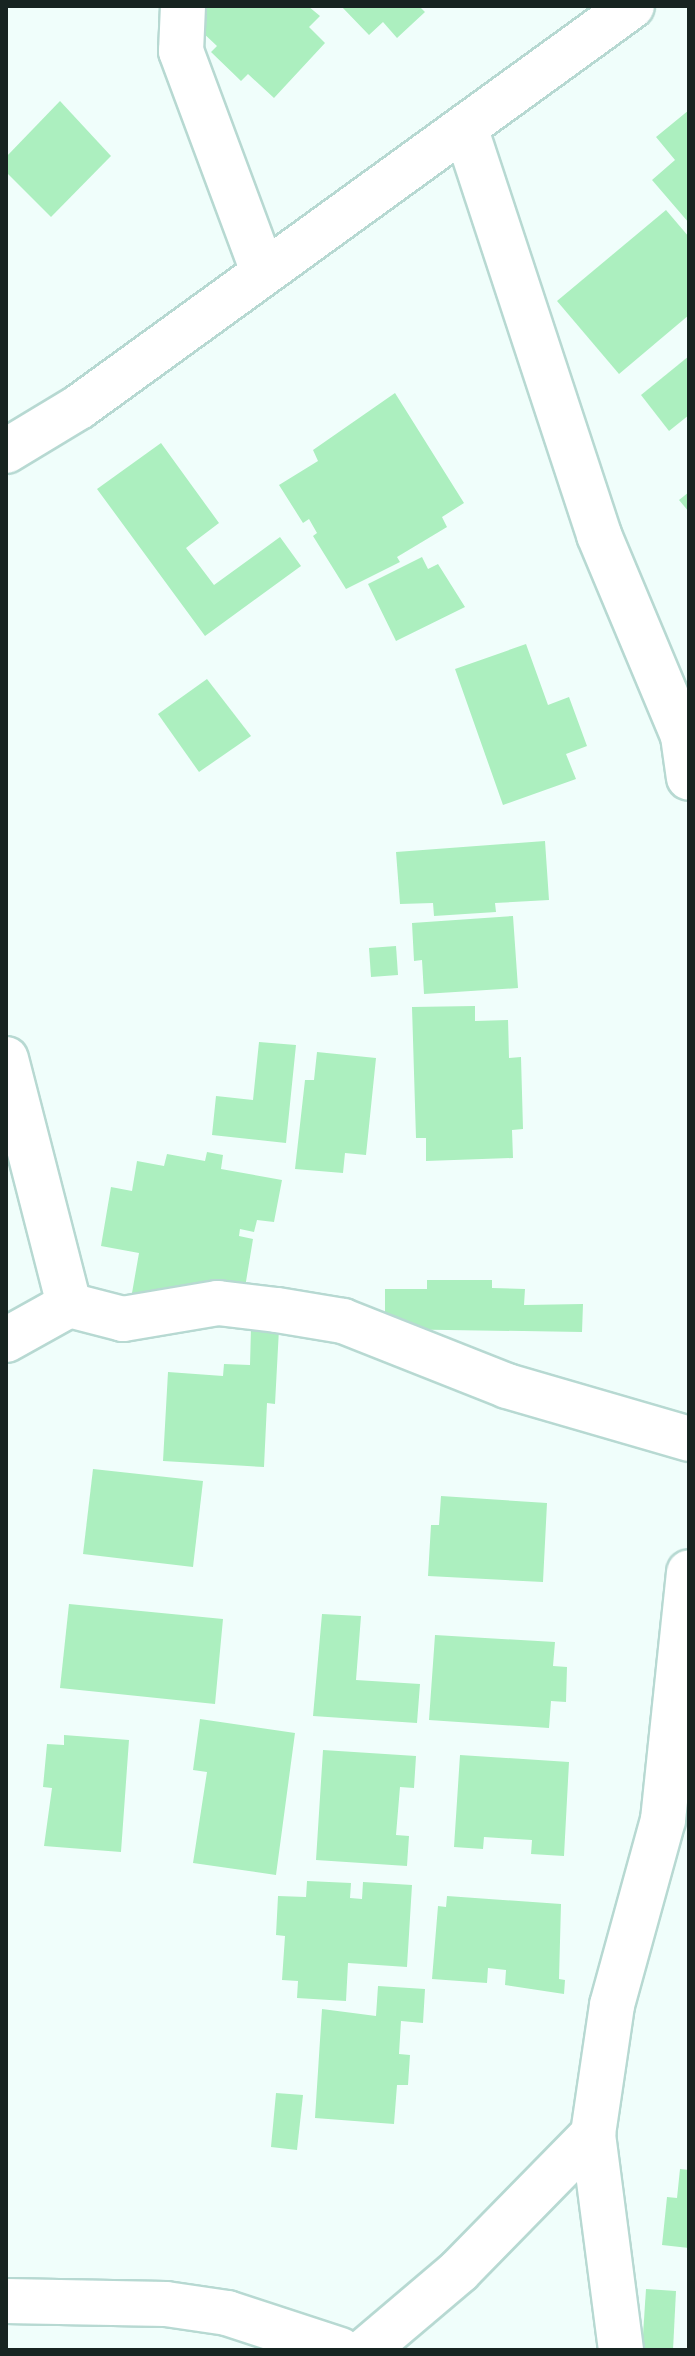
<!DOCTYPE html>
<html>
<head>
<meta charset="utf-8">
<style>
	body { margin:0 }
	#map { position:relative; width:695px; height:2356px; overflow:hidden; background:#f0fefb; font-family:"DM Sans",sans-serif }
	div>[style] { position:absolute }
	[style*='--x'] { left:calc(var(--x)*1px); top:calc(var(--y)*1px); width:calc(var(--w)*1px); rotate:calc(var(--a)*1deg) }
	.building>* { inset:0; background:#acefbf }
	.roads { filter:drop-shadow(2px 0 #b7d9d2) drop-shadow(-2px 0 #b7d9d2) drop-shadow(0 2px #b7d9d2) drop-shadow(0 -2px #b7d9d2) }
	.minor>* { height:44px; margin:-22px; padding:0 22px; transform-origin:22px; border-radius:22px; background:#fff }
	span { translate:-50% -50%; white-space:nowrap; text-align:center; line-height:1.15; -webkit-text-stroke:6px #fff; paint-order:stroke }
	.frame { position:absolute; inset:0; border:8px solid #172421; pointer-events:none }
</style>
</head>
<body>
<div id="map">
	<div class="building">
		<div style="clip-path:polygon(192px 6px,308px 6px,320px 16px,309px 27px,325px 43px,274px 98px,248px 74px,241px 81px,211px 52px,217px 46px,184px 15px)"></div>
		<div style="clip-path:polygon(341px 6px,419px 6px,425px 12px,397px 38px,383px 22px,369px 35px)"></div>
		<div style="clip-path:polygon(60px 101px,111px 156px,51px 217px,6px 172px,6px 157px)"></div>
		<div style="clip-path:polygon(689px 110px,689px 223px,652px 180px,675px 160px,656px 137px)"></div>
		<div style="clip-path:polygon(666px 210px,689px 237px,689px 315px,619px 374px,557px 301px)"></div>
		<div style="clip-path:polygon(689px 356px,689px 415px,669px 431px,641px 395px)"></div>
		<div style="clip-path:polygon(395px 393px,464px 503px,442px 517px,447px 527px,397px 557px,400px 562px,346px 589px,313px 536px,317px 533px,309px 519px,303px 523px,279px 485px,318px 461px,313px 450px)"></div>
		<div style="clip-path:polygon(161px 443px,219px 523px,186px 548px,214px 585px,280px 537px,301px 566px,205px 636px,97px 489px)"></div>
		<div style="clip-path:polygon(689px 492px,689px 512px,679px 500px)"></div>
		<div style="clip-path:polygon(422px 557px,428px 569px,438px 564px,465px 607px,396px 641px,368px 584px)"></div>
		<div style="clip-path:polygon(526px 644px,548px 705px,569px 697px,587px 746px,566px 754px,576px 779px,503px 805px,455px 669px)"></div>
		<div style="clip-path:polygon(207px 679px,251px 736px,199px 772px,158px 714px)"></div>
		<div style="clip-path:polygon(545px 841px,549px 900px,495px 903px,496px 912px,434px 916px,433px 903px,400px 904px,396px 852px)"></div>
		<div style="clip-path:polygon(513px 916px,518px 988px,424px 994px,422px 960px,414px 961px,412px 923px)"></div>
		<div style="clip-path:polygon(396px 946px,398px 975px,371px 977px,369px 948px)"></div>
		<div style="clip-path:polygon(475px 1006px,475px 1021px,508px 1020px,509px 1058px,521px 1057px,523px 1129px,512px 1130px,513px 1158px,426px 1161px,426px 1138px,416px 1138px,412px 1007px)"></div>
		<div style="clip-path:polygon(259px 1042px,296px 1045px,286px 1143px,212px 1135px,216px 1096px,253px 1100px)"></div>
		<div style="clip-path:polygon(317px 1052px,376px 1058px,366px 1155px,345px 1153px,343px 1173px,295px 1169px,305px 1080px,314px 1080px)"></div>
		<div style="clip-path:polygon(207px 1152px,223px 1155px,221px 1169px,282px 1180px,274px 1222px,257px 1220px,254px 1232px,240px 1229px,239px 1236px,253px 1239px,242px 1306px,132px 1293px,139px 1253px,101px 1246px,111px 1187px,132px 1191px,137px 1161px,164px 1166px,167px 1154px,205px 1161px)"></div>
		<div style="clip-path:polygon(427px 1280px,492px 1280px,492px 1288px,525px 1289px,524px 1305px,583px 1304px,582px 1332px,385px 1329px,385px 1289px,427px 1289px)"></div>
		<div style="clip-path:polygon(251px 1328px,279px 1329px,275px 1404px,267px 1403px,264px 1467px,163px 1461px,168px 1372px,223px 1376px,224px 1364px,250px 1365px)"></div>
		<div style="clip-path:polygon(93px 1469px,203px 1481px,193px 1567px,83px 1554px)"></div>
		<div style="clip-path:polygon(441px 1496px,547px 1503px,543px 1582px,428px 1576px,431px 1525px,439px 1525px)"></div>
		<div style="clip-path:polygon(69px 1604px,223px 1619px,215px 1704px,60px 1688px)"></div>
		<div style="clip-path:polygon(322px 1614px,361px 1616px,356px 1680px,420px 1684px,417px 1723px,313px 1716px)"></div>
		<div style="clip-path:polygon(435px 1635px,555px 1642px,553px 1666px,567px 1667px,566px 1702px,551px 1701px,549px 1728px,429px 1720px)"></div>
		<div style="clip-path:polygon(200px 1719px,295px 1733px,276px 1875px,193px 1863px,207px 1772px,193px 1770px)"></div>
		<div style="clip-path:polygon(64px 1735px,129px 1740px,121px 1852px,44px 1846px,52px 1788px,43px 1787px,47px 1744px,64px 1745px)"></div>
		<div style="clip-path:polygon(323px 1750px,416px 1756px,414px 1788px,400px 1787px,396px 1835px,409px 1836px,407px 1866px,316px 1860px)"></div>
		<div style="clip-path:polygon(460px 1755px,569px 1762px,564px 1856px,531px 1854px,532px 1840px,484px 1837px,483px 1849px,454px 1847px)"></div>
		<div style="clip-path:polygon(307px 1881px,351px 1883px,350px 1898px,362px 1899px,363px 1882px,412px 1885px,407px 1967px,348px 1963px,346px 2001px,297px 1998px,298px 1981px,282px 1980px,285px 1936px,276px 1935px,278px 1896px,306px 1897px)"></div>
		<div style="clip-path:polygon(447px 1896px,561px 1904px,559px 1979px,565px 1980px,564px 1994px,505px 1985px,506px 1970px,488px 1968px,487px 1983px,432px 1979px,438px 1906px,446px 1907px)"></div>
		<div style="clip-path:polygon(378px 1986px,425px 1989px,423px 2023px,401px 2021px,399px 2054px,410px 2055px,408px 2085px,397px 2085px,394px 2124px,315px 2118px,322px 2009px,376px 2016px)"></div>
		<div style="clip-path:polygon(276px 2093px,303px 2095px,297px 2150px,271px 2147px)"></div>
		<div style="clip-path:polygon(680px 2169px,689px 2170px,689px 2248px,662px 2245px,667px 2197px,677px 2198px)"></div>
		<div style="clip-path:polygon(646px 2289px,676px 2291px,673px 2350px,642px 2350px)"></div>
	</div>
	<div class="roads">
		<div class="minor">
			<div style="--x:183;--y:6;--w:45;--a:92.5"></div>
			<div style="--x:181;--y:51;--w:236;--a:69.6"></div>
			<div style="--x:466;--y:130;--w:426;--a:71.8"></div>
			<div style="--x:599;--y:535;--w:218;--a:67.3"></div>
			<div style="--x:683;--y:736;--w:42;--a:81.9"></div>
			<div style="--x:6;--y:451;--w:85;--a:-31.1"></div>
			<div style="--x:79;--y:407;--w:683;--a:-35.95"></div>
			<div style="--x:6;--y:1059;--w:254;--a:75.6"></div>
			<div style="--x:6;--y:1340;--w:72;--a:-29.1"></div>
			<div style="--x:69;--y:1305;--w:56;--a:14.5"></div>
			<div style="--x:123;--y:1319;--w:96;--a:-9.6"></div>
			<div style="--x:218;--y:1303;--w:59;--a:6.8"></div>
			<div style="--x:277;--y:1310;--w:67;--a:9.5"></div>
			<div style="--x:343;--y:1321;--w:176;--a:21.6"></div>
			<div style="--x:507;--y:1386;--w:190;--a:16.2"></div>
			<div style="--x:6;--y:2301;--w:160;--a:1.1"></div>
			<div style="--x:166;--y:2304;--w:62;--a:8.4"></div>
			<div style="--x:227;--y:2313;--w:119;--a:18.1"></div>
			<div style="--x:366;--y:2350;--w:122;--a:-40.3"></div>
			<div style="--x:459;--y:2271;--w:192;--a:-45.6"></div>
			<div style="--x:621;--y:2350;--w:218;--a:-97.4"></div>
			<div style="--x:593;--y:2134;--w:130;--a:-81.6"></div>
			<div style="--x:612;--y:2005;--w:192;--a:-74.6"></div>
			<div style="--x:663;--y:1820;--w:249;--a:-84"></div>
		</div>
	</div>
	<div class="frame"></div>
</div>
</body>
</html>
